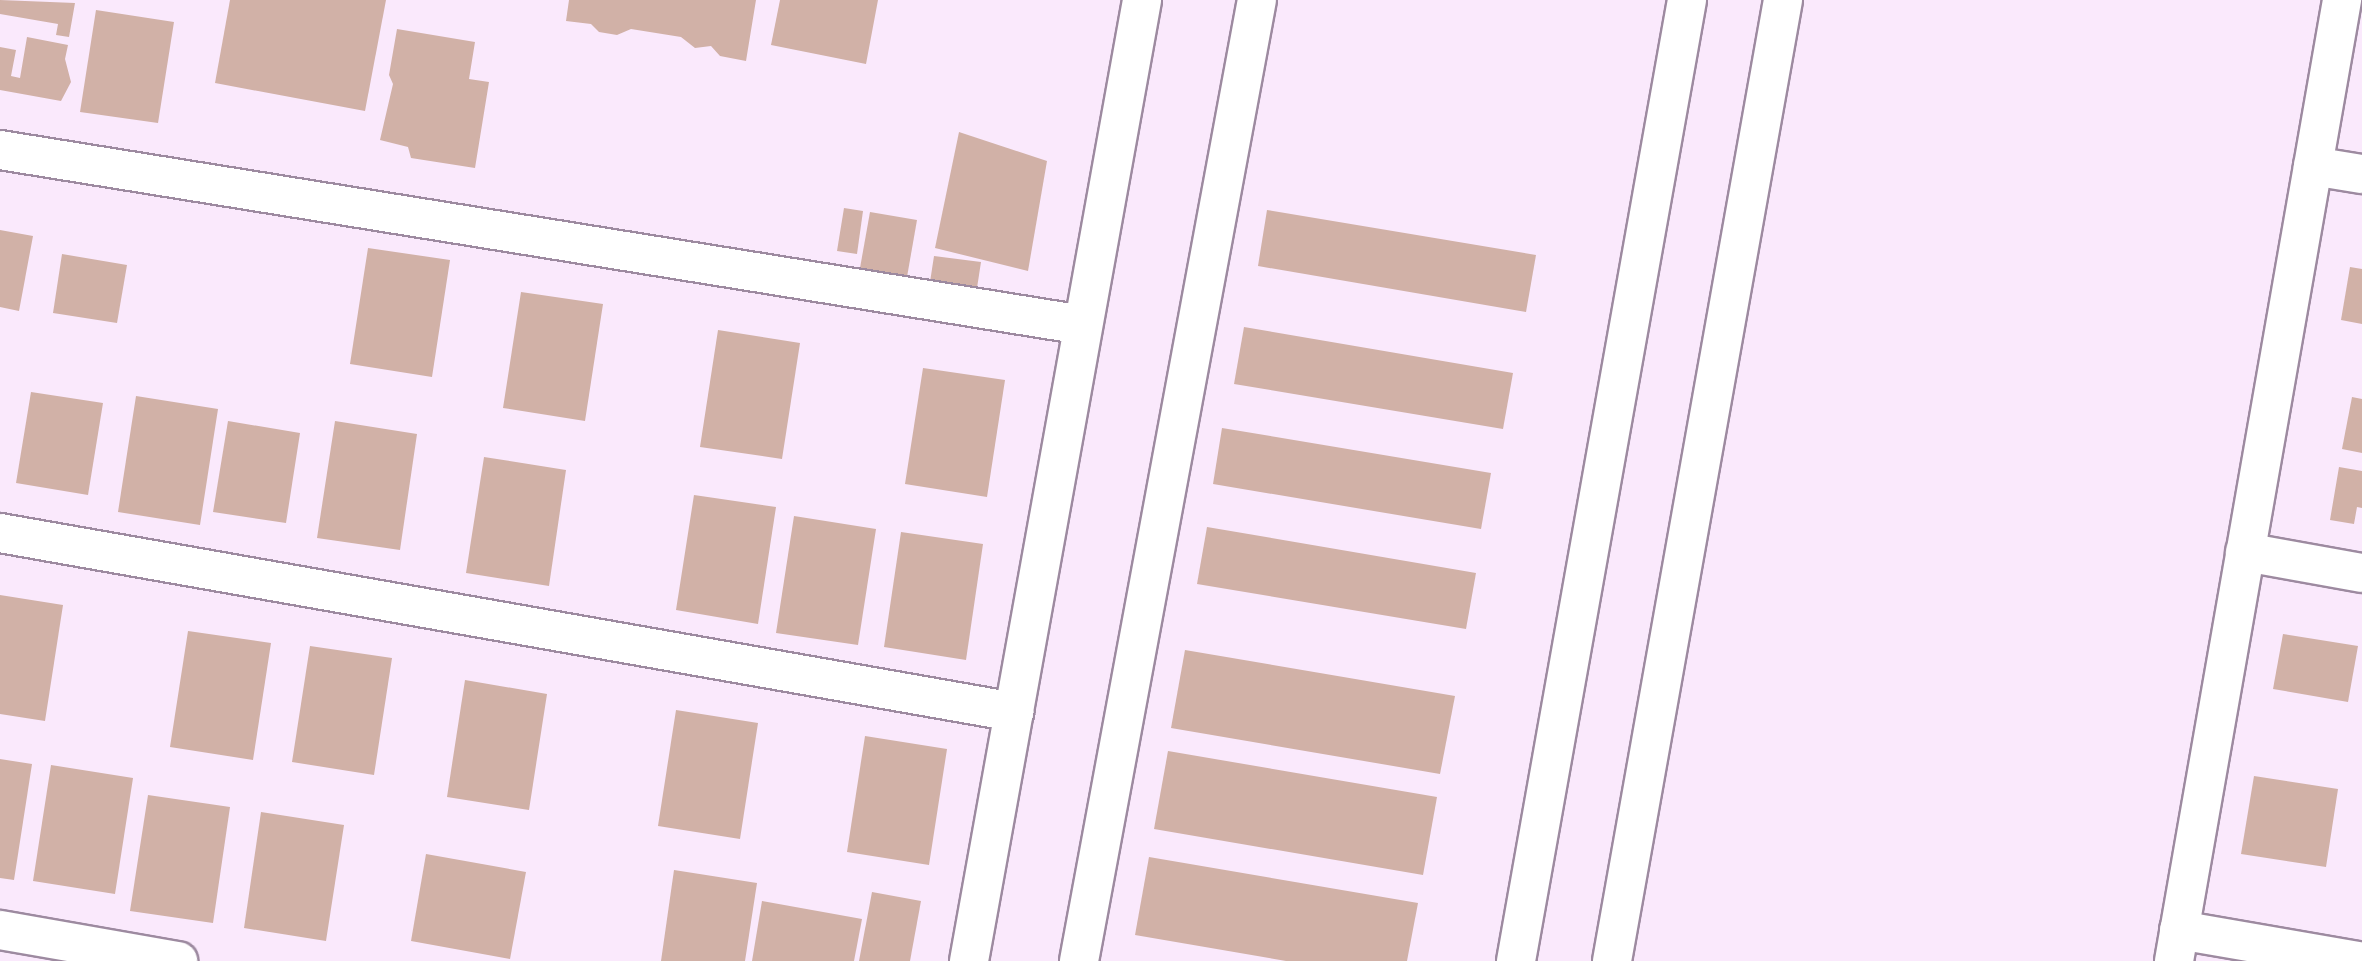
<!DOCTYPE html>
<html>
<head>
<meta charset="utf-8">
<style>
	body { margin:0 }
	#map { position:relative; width:2362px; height:961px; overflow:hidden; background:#fae9fc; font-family:Spectral,serif }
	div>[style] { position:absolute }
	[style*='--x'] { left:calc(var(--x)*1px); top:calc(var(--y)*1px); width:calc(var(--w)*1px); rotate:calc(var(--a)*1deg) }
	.building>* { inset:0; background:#d1b1a7 }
	.roads { filter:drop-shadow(2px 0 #9d8aa0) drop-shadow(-2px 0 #9d8aa0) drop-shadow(0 2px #9d8aa0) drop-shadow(0 -2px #9d8aa0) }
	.minor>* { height:38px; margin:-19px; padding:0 19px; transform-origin:19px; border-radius:19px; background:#fff }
	.tertiary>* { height:38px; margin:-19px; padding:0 19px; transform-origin:19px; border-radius:19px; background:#fff }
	span { translate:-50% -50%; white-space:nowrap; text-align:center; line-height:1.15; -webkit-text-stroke:7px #fdfdfd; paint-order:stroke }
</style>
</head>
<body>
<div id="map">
	<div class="building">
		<div style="clip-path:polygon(0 0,75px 3px,69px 37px,56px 35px,58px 24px,0 14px)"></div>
		<div style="clip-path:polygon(230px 0,386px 0,365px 111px,215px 83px)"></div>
		<div style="clip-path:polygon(569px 0,756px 0,746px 61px,720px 56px,711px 46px,695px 48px,681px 37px,631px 29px,617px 35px,599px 32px,591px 24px,566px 21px)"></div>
		<div style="clip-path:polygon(780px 0,878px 0,866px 64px,771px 45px)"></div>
		<div style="clip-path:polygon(96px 10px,174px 22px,158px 123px,80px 112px)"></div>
		<div style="clip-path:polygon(397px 29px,475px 42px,469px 79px,489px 82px,475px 168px,411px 158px,408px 147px,380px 140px,393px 84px,389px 75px)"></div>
		<div style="clip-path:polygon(27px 37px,68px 45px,65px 59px,71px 82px,61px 101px,0 90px,0 47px,16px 50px,11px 76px,20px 78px)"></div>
		<div style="clip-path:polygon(959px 132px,1047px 161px,1028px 271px,935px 248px)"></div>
		<div style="clip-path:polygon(844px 208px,863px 211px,857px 254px,837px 251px)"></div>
		<div style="clip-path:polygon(1267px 210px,1536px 255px,1526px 312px,1258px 266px)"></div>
		<div style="clip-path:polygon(870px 212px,917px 220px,907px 277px,860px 268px)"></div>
		<div style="clip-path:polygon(0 230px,33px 236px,19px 311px,0 307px)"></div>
		<div style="clip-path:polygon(368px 248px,450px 260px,432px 377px,350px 364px)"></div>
		<div style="clip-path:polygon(62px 254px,127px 265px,117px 323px,53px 313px)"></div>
		<div style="clip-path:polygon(934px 256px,981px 262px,977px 288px,930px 282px)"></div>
		<div style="clip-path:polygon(2350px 267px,2362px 269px,2362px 324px,2341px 320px)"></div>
		<div style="clip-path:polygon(521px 292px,603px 304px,585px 421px,503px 408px)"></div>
		<div style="clip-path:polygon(1244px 327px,1513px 373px,1503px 429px,1234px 384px)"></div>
		<div style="clip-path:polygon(718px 330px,800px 343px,782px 459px,700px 447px)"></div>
		<div style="clip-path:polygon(923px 368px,1005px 380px,987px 497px,905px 484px)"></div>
		<div style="clip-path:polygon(31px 392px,103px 403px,88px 495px,16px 483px)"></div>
		<div style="clip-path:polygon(136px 396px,218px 409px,200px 525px,118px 512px)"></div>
		<div style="clip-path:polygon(2352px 397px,2362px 399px,2362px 453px,2342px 449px)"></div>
		<div style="clip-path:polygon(228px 421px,300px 433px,286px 523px,213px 512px)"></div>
		<div style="clip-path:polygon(335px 421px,417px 434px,400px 550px,317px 538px)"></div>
		<div style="clip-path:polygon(1222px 428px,1491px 473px,1481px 529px,1213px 484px)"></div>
		<div style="clip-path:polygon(484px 457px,566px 470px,549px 586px,466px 573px)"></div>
		<div style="clip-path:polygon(2339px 467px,2362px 471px,2362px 508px,2357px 507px,2354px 524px,2330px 520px)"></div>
		<div style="clip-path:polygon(694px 495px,776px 507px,758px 624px,676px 610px)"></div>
		<div style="clip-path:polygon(794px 516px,876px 529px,858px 645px,776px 633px)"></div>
		<div style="clip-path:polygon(1207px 527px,1476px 573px,1466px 629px,1197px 584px)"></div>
		<div style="clip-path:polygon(901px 532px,983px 544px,966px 660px,884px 647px)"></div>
		<div style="clip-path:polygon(0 595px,63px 605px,45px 721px,0 714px)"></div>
		<div style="clip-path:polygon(188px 631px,271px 643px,253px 760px,170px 747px)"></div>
		<div style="clip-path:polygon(2283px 634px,2358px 646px,2348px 702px,2273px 689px)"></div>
		<div style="clip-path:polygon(310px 646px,392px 658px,374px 775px,292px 762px)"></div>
		<div style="clip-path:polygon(1185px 650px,1455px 696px,1440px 774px,1171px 728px)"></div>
		<div style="clip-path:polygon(465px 680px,547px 694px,529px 810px,447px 797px)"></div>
		<div style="clip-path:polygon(676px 710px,758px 723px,740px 839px,658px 826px)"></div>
		<div style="clip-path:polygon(865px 736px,947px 749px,929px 865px,847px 852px)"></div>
		<div style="clip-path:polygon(1168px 751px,1437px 797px,1423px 875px,1154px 829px)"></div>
		<div style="clip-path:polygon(0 759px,32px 764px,14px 880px,0 878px)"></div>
		<div style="clip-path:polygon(51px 765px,133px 778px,115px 894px,33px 881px)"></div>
		<div style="clip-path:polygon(2254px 776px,2338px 789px,2326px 867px,2241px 854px)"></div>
		<div style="clip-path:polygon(148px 795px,230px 807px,213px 923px,130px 911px)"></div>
		<div style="clip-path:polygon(261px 812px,344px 825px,326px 941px,244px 928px)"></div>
		<div style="clip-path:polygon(426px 854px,526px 872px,510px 959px,411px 941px)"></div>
		<div style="clip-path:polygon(1149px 857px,1418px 903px,1407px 961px,1286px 961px,1135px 935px)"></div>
		<div style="clip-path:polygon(674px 870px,757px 883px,745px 961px,661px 961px)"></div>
		<div style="clip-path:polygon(872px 892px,921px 901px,910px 961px,859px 961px)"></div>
		<div style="clip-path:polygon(762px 901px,862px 919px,854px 961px,752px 961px)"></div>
	</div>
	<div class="roads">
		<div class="minor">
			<div style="--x:0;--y:150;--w:1097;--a:9.18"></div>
			<div style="--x:2313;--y:166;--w:50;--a:9.3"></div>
			<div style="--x:0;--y:533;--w:1030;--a:10.01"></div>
			<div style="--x:2245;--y:552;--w:119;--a:10.2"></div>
			<div style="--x:0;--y:930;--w:181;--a:9.9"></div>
			<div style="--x:2179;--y:930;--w:183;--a:9.8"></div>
			<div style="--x:969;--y:961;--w:976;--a:-79.79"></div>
			<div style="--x:1079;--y:961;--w:977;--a:-79.51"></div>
			<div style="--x:2174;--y:961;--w:976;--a:-80.08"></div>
		</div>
		<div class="tertiary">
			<div style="--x:1516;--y:961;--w:976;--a:-79.91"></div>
			<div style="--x:1612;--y:961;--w:976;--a:-79.91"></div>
		</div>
	</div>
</div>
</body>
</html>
